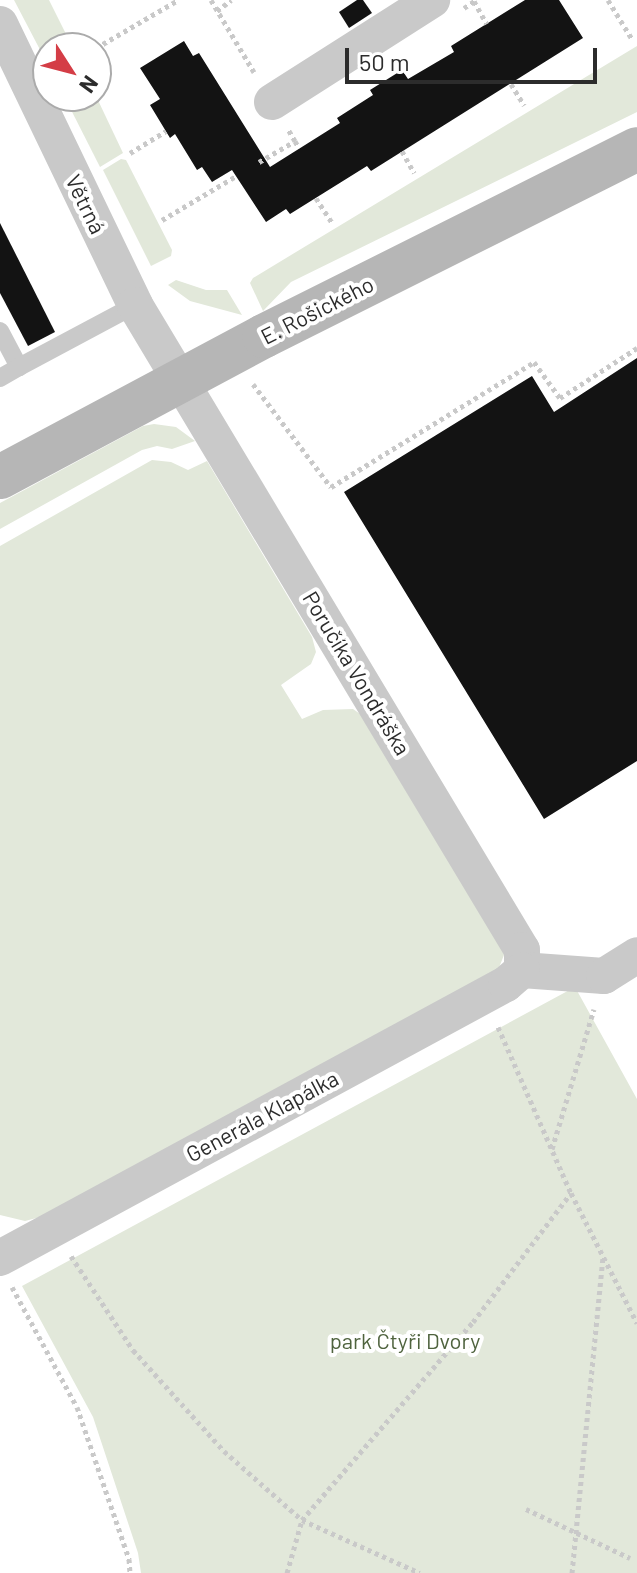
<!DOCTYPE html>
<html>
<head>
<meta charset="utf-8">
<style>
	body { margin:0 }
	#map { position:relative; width:637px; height:1573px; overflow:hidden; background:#fff; font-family:Barlow,sans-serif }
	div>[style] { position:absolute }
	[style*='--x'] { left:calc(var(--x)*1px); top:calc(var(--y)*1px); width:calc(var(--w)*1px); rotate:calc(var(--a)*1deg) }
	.green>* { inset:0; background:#e2e8da }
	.building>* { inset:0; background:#131313 }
	.path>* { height:5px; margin-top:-2.5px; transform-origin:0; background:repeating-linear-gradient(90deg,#c9c9c9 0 4px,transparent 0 8px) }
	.lane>* { height:18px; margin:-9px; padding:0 9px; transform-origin:9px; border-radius:9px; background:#c9c9c9 }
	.street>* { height:36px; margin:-18px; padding:0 18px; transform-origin:18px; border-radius:18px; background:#c9c9c9 }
	.secondary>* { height:44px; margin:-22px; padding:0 22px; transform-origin:22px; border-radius:22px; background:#b6b6b6 }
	span { translate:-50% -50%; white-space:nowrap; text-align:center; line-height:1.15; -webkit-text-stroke:8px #fff; paint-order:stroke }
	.street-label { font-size:22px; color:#2c2c2c }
	.park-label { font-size:22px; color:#4f633e }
	.north { position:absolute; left:32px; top:32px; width:80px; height:80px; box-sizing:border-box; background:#fff; border:2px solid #ababab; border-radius:50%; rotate:126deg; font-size:22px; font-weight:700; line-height:32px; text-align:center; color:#2c2c2c }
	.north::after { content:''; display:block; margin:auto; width:28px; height:36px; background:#d43d46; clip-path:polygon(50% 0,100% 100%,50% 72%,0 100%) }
	.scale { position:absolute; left:345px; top:48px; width:252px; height:36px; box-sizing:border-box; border:4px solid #2c2c2c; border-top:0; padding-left:10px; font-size:24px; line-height:28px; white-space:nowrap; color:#2c2c2c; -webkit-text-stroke:6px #fff; paint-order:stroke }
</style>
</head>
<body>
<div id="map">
	<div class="green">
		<div style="clip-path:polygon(14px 0,49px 0,73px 48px,48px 48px,48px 65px)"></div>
		<div style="clip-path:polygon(637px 46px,637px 112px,291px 282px,263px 311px,250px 283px,253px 278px)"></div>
		<div style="clip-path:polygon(64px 96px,96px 96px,123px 153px,100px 167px)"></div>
		<div style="clip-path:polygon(121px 159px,126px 160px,172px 250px,171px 256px,151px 266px,103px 170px)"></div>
		<div style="clip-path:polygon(176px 280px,206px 290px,227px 290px,242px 315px,190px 301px,168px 285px)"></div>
		<div style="clip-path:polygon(154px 424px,176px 427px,195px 441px,172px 449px,157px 446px,142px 450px,0 529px,0 503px,143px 426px)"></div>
		<div style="clip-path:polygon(152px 460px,171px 462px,188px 470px,207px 461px,312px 637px,316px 652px,311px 664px,281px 685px,302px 719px,323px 710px,353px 709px,373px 723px,502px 936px,504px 955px,496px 975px,44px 1216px,25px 1221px,0 1215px,0 546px)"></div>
		<div style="clip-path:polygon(575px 987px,637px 1099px,637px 1573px,141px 1573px,138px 1553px,93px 1417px,22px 1286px)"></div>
	</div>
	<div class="building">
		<div style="clip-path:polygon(357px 0,363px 0,372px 13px,349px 28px,339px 12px)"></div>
		<div style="clip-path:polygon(525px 0,559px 0,583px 38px,371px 171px,367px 166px,290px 214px,286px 209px,266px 222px,232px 170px,212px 182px,202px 167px,197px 170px,175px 134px,170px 138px,150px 105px,160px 99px,140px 68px,184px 41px,193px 56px,199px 53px,270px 167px,340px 123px,337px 118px,373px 95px,370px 90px,402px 70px,408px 79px,454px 52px,451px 46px)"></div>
		<div style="clip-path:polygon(0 223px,55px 332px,28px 346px,0 293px)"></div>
		<div style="clip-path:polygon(637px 358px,637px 761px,544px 819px,344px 492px,532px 376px,554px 412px)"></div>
	</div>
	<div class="path">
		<div style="--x:211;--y:0;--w:84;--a:59.2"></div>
		<div style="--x:608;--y:0;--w:46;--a:58.4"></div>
		<div style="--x:474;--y:1;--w:26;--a:61"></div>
		<div style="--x:464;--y:8;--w:14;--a:-34"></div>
		<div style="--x:217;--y:11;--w:18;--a:-38"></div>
		<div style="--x:96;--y:48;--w:95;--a:-30.3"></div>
		<div style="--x:511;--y:84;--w:25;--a:58"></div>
		<div style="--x:295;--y:141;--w:8;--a:60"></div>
		<div style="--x:402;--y:151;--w:25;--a:61"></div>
		<div style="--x:130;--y:153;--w:42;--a:-31.4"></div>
		<div style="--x:259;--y:162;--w:42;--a:-30.3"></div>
		<div style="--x:295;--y:141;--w:14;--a:-120"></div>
		<div style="--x:316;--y:198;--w:30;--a:57"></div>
		<div style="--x:162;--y:220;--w:86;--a:-30.7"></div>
		<div style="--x:253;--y:384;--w:129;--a:52.9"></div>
		<div style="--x:331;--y:487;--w:238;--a:-31.6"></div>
		<div style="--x:534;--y:362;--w:44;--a:54.2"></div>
		<div style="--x:560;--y:398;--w:92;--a:-33"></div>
		<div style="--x:498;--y:1027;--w:181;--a:66.3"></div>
		<div style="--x:571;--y:1193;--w:146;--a:63.1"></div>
		<div style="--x:552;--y:1149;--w:146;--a:-73.3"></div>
		<div style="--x:71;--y:1256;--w:113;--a:56.6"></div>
		<div style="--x:133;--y:1350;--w:136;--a:48"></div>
		<div style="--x:224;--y:1451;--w:104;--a:41.5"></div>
		<div style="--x:302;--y:1520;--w:262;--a:-49.2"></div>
		<div style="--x:473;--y:1322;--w:162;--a:-52.8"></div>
		<div style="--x:12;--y:1287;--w:136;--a:61.6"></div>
		<div style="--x:77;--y:1407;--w:161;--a:71.1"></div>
		<div style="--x:129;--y:1559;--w:14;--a:86"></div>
		<div style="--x:526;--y:1509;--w:115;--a:25.2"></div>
		<div style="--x:287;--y:1573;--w:55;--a:-74.2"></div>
		<div style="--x:302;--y:1520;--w:129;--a:24.2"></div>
		<div style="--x:572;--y:1573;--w:316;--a:-84.4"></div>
	</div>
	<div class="lane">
		<div style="--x:0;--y:331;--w:41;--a:62.2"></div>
		<div style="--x:19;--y:367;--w:22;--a:150"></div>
		<div style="--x:19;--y:367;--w:132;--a:-28.1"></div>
	</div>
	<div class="street">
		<div style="--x:0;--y:24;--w:312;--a:64.3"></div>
		<div style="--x:135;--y:305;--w:752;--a:59.04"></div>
		<div style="--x:522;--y:950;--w:20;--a:90"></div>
		<div style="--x:272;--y:102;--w:190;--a:-32.5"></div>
		<div style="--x:522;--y:970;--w:82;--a:4.2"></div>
		<div style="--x:604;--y:976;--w:39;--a:-32"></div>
		<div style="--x:0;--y:1258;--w:575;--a:-28.44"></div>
		<div style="--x:506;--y:984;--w:21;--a:-41"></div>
	</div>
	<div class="secondary">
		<div style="--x:0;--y:477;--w:299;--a:-28.1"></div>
		<div style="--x:264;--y:336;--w:417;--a:-26.6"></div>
	</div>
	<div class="street-label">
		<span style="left:86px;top:204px;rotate:64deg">Větrná</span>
		<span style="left:317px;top:310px;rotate:-27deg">E. Rošického</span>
		<span style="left:357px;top:673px;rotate:59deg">Poručíka Vondráška</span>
		<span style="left:262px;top:1116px;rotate:-28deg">Generála Klapálka</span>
	</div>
	<div class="park-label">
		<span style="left:405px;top:1341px">park Čtyři Dvory</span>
	</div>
	<div class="north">N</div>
	<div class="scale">50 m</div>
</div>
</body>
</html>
